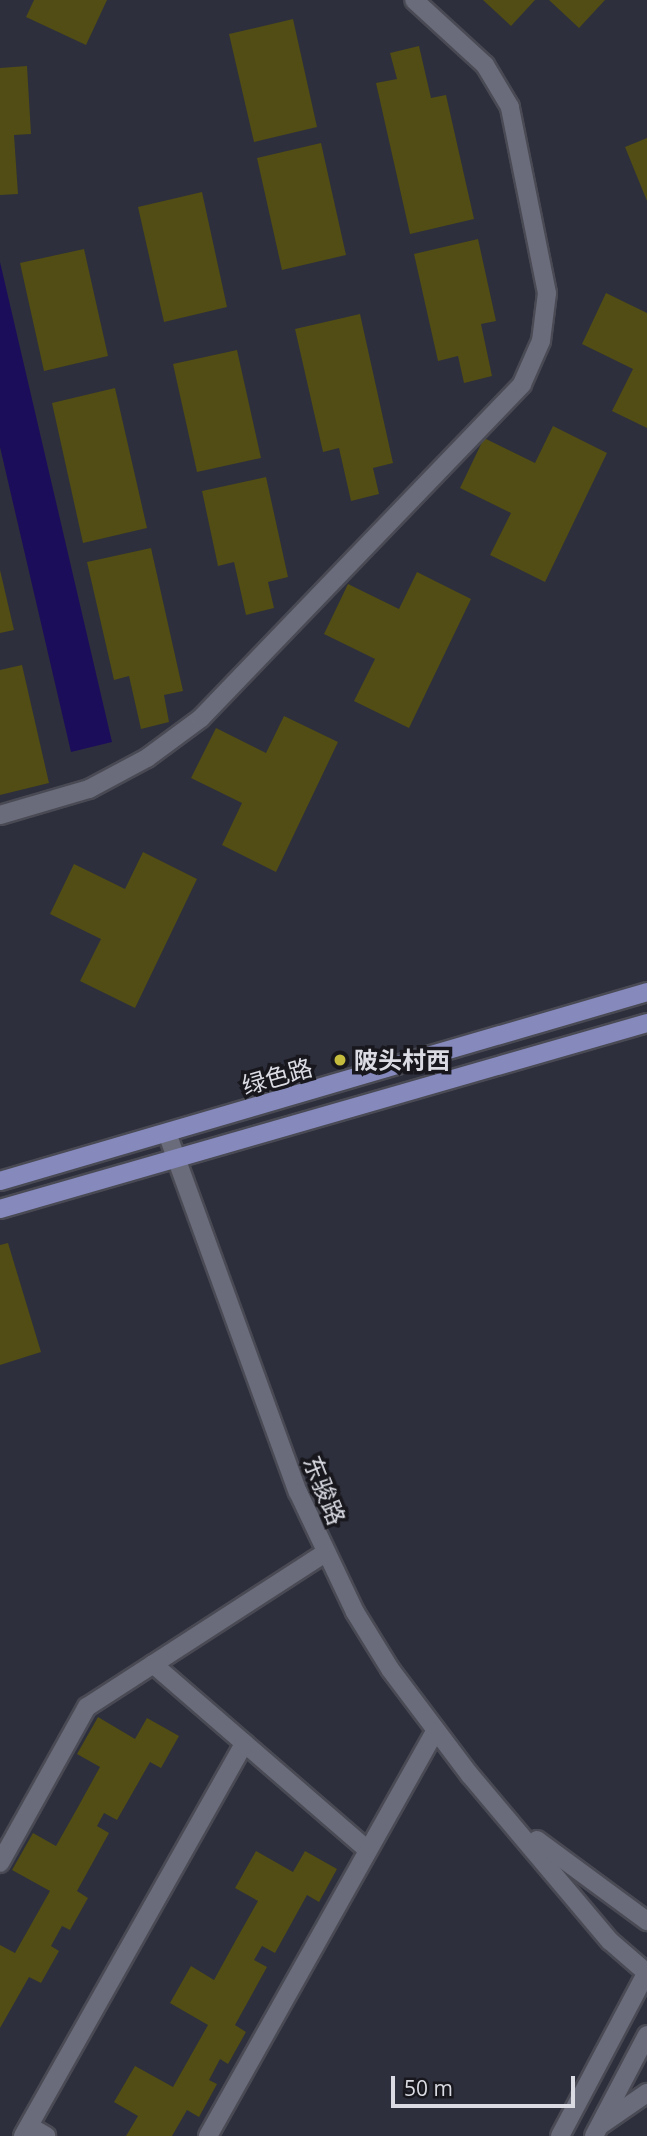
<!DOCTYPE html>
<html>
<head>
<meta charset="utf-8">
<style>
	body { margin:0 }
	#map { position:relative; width:647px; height:2136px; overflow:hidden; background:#2d2f3c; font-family:"Open Sans","Noto Sans SC",sans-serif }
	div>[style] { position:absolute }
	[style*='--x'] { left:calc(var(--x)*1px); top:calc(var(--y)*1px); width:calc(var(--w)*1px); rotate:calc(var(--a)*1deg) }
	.water>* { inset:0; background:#1c0d5a }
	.building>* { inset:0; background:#514d14 }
	.roads { filter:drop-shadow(2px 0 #494a54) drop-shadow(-2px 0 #494a54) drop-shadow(0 2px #494a54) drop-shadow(0 -2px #494a54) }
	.minor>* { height:18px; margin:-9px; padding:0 9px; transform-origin:9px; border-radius:9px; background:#6a6c7b }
	.major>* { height:18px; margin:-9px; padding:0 9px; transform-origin:9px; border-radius:9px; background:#8689bc }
	.dots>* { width:19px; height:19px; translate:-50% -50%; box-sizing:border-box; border:4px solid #17171d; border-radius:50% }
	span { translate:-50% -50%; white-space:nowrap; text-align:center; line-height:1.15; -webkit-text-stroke:7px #17171d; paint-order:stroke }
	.poi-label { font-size:24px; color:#dadbe3; font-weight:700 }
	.left { translate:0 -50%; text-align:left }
	.street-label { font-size:24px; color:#dadbe3 }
	.scale { position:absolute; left:391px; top:2076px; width:184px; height:32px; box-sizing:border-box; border:4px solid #dadbe3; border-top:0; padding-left:9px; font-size:21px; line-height:24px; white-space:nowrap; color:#dadbe3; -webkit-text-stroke:5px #17171d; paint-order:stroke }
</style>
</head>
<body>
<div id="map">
	<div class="water">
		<div style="clip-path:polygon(0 262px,112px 742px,71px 752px,0 447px)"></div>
	</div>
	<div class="building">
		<div style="clip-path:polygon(34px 0,107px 0,86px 45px,26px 17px)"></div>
		<div style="clip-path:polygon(483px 0,535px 0,511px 26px)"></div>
		<div style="clip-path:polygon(549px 0,605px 0,579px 28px)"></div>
		<div style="clip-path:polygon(293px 19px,317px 127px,254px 142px,229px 34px)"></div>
		<div style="clip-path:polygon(419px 46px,431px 98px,446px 95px,474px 219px,410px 234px,376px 83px,397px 79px,390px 53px)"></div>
		<div style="clip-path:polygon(27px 66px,31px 134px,14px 135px,18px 194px,0 195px,0 68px)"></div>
		<div style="clip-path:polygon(647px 138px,647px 201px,625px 147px)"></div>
		<div style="clip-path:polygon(321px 143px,346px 255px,282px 270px,257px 158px)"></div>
		<div style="clip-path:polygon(202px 192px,227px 307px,164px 322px,138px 207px)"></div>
		<div style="clip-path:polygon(478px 239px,496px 321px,481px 324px,492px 376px,464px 383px,458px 356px,438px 361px,414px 254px)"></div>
		<div style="clip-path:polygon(84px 249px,108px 356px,44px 371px,20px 263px)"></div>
		<div style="clip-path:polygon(606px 293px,647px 313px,647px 428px,612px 411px,633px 369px,582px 344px)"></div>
		<div style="clip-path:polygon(360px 314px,393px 463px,373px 468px,379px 494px,351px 501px,339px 448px,323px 452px,295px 329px)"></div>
		<div style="clip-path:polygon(237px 350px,261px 458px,197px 472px,173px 364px)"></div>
		<div style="clip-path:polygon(115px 388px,147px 528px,83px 543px,52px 403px)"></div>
		<div style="clip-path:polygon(553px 426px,607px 453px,545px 582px,490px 555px,511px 513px,460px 488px,484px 438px,535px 463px)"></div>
		<div style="clip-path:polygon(266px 477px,288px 577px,268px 582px,274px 608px,246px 615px,234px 562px,218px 566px,202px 491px)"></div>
		<div style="clip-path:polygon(151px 548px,183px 691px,164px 695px,169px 722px,141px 729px,129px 676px,114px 680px,87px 562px)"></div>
		<div style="clip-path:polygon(0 570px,14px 630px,0 633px)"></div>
		<div style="clip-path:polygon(417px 572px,471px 599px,409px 728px,354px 701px,375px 659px,324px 634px,348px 584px,399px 609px)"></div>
		<div style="clip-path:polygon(22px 665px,49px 783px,0 795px,0 670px)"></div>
		<div style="clip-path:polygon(284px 716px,338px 742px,276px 872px,222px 845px,242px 803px,191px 778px,216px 728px,266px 753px)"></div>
		<div style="clip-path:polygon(143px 852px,197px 879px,135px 1008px,80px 981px,101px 939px,50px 914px,74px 864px,125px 889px)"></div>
		<div style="clip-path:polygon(8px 1243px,41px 1352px,0 1365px,0 1245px)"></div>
		<div style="clip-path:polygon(98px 1717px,135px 1739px,147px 1718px,179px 1736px,161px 1768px,150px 1762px,117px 1820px,104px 1813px,97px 1826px,109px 1833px,77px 1891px,88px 1898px,70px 1930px,62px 1926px,51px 1946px,59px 1951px,41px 1983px,29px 1977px,0 2028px,0 1945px,15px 1953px,50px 1891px,12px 1870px,33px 1833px,56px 1846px,78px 1807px,100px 1767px,77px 1754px)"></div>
		<div style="clip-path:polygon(256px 1851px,293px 1872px,305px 1851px,337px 1869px,319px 1902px,307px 1895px,275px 1953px,262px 1946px,254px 1960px,267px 1967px,235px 2025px,246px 2032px,228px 2064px,220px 2059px,209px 2080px,217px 2084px,199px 2117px,187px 2110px,172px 2136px,126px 2136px,138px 2116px,114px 2102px,135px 2066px,173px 2087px,208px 2025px,170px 2003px,191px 1966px,214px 1980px,236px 1940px,258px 1901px,235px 1888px)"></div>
	</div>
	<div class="roads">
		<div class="minor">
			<div style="--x:0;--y:815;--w:93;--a:-16.3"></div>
			<div style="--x:89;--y:789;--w:66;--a:-28.1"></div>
			<div style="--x:147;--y:758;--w:67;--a:-36.5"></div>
			<div style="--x:201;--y:718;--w:463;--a:-46.1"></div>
			<div style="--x:522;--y:384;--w:47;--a:-66.2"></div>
			<div style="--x:541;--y:341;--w:48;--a:-82.9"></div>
			<div style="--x:547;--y:293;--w:190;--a:-101.3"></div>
			<div style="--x:510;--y:107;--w:49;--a:-120.8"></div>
			<div style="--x:485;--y:65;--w:96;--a:-137.5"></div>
			<div style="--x:167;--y:1133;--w:382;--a:70"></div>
			<div style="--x:298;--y:1492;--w:133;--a:64.6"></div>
			<div style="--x:355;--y:1612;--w:67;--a:58.4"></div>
			<div style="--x:390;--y:1669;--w:133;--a:53"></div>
			<div style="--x:470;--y:1775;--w:217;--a:49.9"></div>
			<div style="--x:610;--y:1941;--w:49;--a:40.9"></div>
			<div style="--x:153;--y:1664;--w:284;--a:40.9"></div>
			<div style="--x:537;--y:1840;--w:137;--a:36.4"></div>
			<div style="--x:0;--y:1863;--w:179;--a:-60.9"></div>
			<div style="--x:87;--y:1707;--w:283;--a:-32.9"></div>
			<div style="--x:602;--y:2124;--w:55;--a:-34.6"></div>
			<div style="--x:29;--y:2126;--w:20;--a:30"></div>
			<div style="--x:23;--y:2136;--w:451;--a:-60.6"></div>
			<div style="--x:208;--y:2136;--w:464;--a:-60.7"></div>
			<div style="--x:560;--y:2136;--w:186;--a:-62.1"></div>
			<div style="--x:594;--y:2136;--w:114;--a:-62.3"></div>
		</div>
		<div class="major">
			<div style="--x:0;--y:1181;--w:674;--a:-16.28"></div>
			<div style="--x:0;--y:1209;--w:673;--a:-16.04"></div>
		</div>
	</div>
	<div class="dots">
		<div style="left:340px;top:1060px;background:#c5bc3d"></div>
	</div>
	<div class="poi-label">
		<span class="left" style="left:354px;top:1060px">陂头村西</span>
	</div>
	<div class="street-label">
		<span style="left:277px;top:1076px;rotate:-16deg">绿色路</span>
		<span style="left:325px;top:1490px;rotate:68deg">东骏路</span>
	</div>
	<div class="scale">50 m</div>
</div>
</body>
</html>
